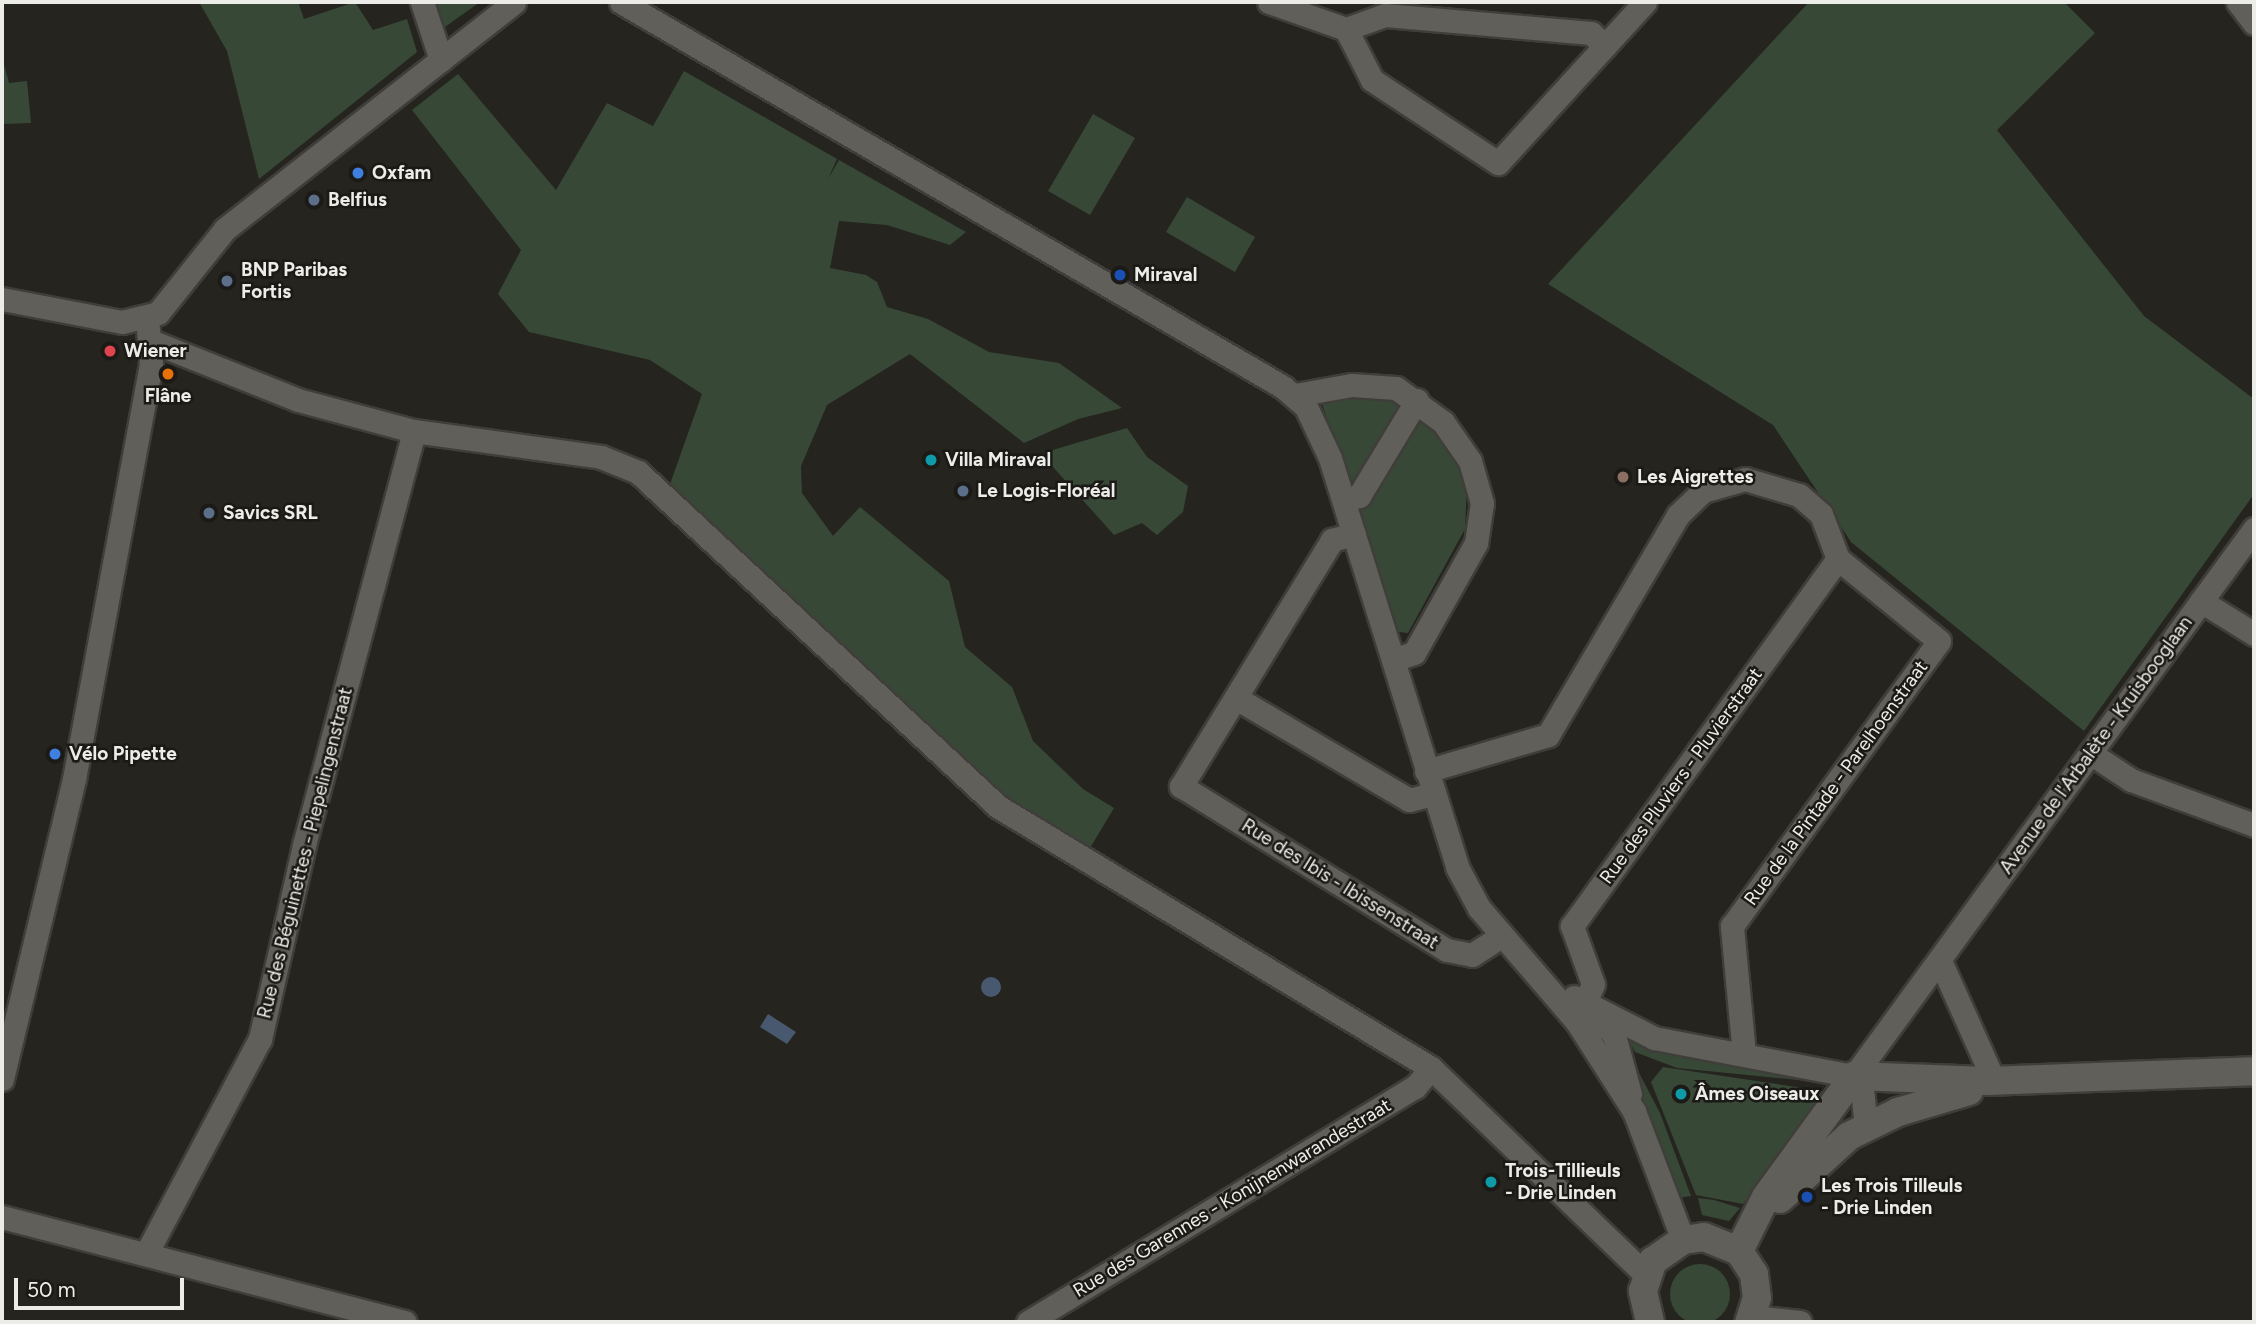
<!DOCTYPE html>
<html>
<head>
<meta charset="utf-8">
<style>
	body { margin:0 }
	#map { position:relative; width:2256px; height:1324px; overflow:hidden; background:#25241f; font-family:Figtree,sans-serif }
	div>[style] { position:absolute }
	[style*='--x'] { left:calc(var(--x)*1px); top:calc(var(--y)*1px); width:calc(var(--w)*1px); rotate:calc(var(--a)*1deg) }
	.green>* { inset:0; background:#374837 }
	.round { border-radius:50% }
	.water>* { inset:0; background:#48586f }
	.roads { filter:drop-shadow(2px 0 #3f3e3a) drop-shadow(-2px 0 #3f3e3a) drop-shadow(0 2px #3f3e3a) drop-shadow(0 -2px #3f3e3a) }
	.minor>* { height:23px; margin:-11.5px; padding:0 11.5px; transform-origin:11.5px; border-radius:11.5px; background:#615f5a }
	.tertiary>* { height:28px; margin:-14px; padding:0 14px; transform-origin:14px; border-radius:14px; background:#615f5a }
	.dots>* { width:19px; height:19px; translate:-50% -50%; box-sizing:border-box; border:4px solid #1c1a16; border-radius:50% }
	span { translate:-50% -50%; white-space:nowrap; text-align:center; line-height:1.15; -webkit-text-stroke:5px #1c1a16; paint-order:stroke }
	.poi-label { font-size:19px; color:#ecece8; font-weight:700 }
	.left { translate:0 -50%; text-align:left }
	.street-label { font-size:19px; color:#ecece8 }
	.frame { position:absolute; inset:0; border:4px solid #ecece8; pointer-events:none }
	.scale { position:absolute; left:14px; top:1278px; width:170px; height:32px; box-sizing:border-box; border:4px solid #ecece8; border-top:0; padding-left:9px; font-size:21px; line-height:24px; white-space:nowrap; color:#ecece8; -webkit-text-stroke:5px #1c1a16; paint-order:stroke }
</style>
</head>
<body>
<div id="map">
	<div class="green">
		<div style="clip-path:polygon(199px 2px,298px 2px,304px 19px,355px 2px,373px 30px,407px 19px,417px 52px,259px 179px,227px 51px)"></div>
		<div style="clip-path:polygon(434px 2px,480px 2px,445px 27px)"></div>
		<div style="clip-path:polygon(1809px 2px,2064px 2px,2095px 33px,1997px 130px,2144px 316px,2254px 399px,2254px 494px,2084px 731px,1851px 542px,1773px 425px,1548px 284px)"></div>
		<div style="clip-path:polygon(2px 57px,9px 83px,27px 81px,31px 123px,2px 124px)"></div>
		<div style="clip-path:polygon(684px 71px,837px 159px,828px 179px,839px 160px,966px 232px,950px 245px,887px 225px,839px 221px,830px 268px,866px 275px,877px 282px,887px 307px,928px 319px,989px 352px,1059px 363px,1122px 408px,1078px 419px,1024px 443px,910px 354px,827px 405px,801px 466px,802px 493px,833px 536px,860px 507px,949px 581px,965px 647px,1012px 687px,1033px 741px,1083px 789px,1114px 808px,1090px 848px,1051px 828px,966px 765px,670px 484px,702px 394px,650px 360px,529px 332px,498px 294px,521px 250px,412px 110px,458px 74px,556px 190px,607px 103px,653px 126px)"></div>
		<div style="clip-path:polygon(1093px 114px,1135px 138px,1090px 215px,1048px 191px)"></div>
		<div style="clip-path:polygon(1187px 197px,1255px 237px,1235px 272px,1166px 232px)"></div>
		<div style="clip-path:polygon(1355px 392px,1386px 396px,1420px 415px,1449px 441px,1467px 486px,1465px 529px,1408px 633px,1398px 632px,1322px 404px)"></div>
		<div style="clip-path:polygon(1127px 428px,1147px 457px,1188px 486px,1183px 512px,1157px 535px,1142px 523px,1114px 535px,1045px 458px,1046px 452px)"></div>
		<div style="clip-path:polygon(1628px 1039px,1684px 1058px,1818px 1075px,1829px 1083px,1677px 1068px,1635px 1052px)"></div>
		<div style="clip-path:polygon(1625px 1046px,1660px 1113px,1691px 1196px,1678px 1198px,1632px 1081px)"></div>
		<div style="clip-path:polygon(1663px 1067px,1823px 1091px,1823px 1093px,1743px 1204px,1696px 1195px,1651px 1082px)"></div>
		<div style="clip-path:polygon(1698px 1198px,1714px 1200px,1740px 1208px,1729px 1221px,1702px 1215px)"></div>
		<div class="round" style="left:1670px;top:1264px;width:60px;height:60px"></div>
	</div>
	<div class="water">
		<div class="round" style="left:981px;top:977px;width:20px;height:20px"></div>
		<div style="clip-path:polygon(768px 1014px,796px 1032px,787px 1044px,760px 1027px)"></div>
	</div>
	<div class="roads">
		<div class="minor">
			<div style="--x:422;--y:2;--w:61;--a:71.9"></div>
			<div style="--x:621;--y:2;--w:766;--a:30.18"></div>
			<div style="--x:1283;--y:387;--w:30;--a:41"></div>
			<div style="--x:1306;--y:407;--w:56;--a:64.8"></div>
			<div style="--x:1330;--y:458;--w:428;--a:72.7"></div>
			<div style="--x:1457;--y:867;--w:47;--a:61.8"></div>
			<div style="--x:1479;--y:908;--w:150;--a:49.3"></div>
			<div style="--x:1577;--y:1022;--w:106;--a:57.4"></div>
			<div style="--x:1634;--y:1111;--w:138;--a:69.2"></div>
			<div style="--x:1269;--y:2;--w:82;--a:19.3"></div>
			<div style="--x:1346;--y:29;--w:41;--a:-19.7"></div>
			<div style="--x:1385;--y:15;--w:207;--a:5"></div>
			<div style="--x:1591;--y:33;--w:19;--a:43"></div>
			<div style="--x:2238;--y:2;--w:26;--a:53"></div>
			<div style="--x:1346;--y:29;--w:57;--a:63"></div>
			<div style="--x:1372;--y:80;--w:151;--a:33.4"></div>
			<div style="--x:1498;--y:163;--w:218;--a:-47.6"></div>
			<div style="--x:2;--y:299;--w:122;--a:10.9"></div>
			<div style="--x:122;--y:322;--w:37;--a:-14"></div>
			<div style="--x:158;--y:313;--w:107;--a:-51.4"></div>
			<div style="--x:225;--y:229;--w:367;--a:-38.1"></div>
			<div style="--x:153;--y:342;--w:156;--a:21.8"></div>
			<div style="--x:298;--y:400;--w:120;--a:15"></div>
			<div style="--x:414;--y:431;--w:189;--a:7.9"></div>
			<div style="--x:601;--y:457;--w:40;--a:22"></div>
			<div style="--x:638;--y:472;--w:490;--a:42.9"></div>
			<div style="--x:997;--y:806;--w:507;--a:31.12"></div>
			<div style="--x:1431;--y:1068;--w:298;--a:43.9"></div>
			<div style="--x:1295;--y:395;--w:58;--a:-10"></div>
			<div style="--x:1352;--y:385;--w:44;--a:3.9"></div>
			<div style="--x:1396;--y:388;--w:58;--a:35.9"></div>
			<div style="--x:1443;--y:422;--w:47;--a:55.3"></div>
			<div style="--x:1470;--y:461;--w:44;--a:74.1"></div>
			<div style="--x:1482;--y:503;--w:40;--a:98.5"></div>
			<div style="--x:1476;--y:543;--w:126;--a:119.4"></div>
			<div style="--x:1414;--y:653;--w:22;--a:162"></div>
			<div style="--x:1344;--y:500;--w:16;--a:-15"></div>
			<div style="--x:1359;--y:496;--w:112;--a:-58.9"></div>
			<div style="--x:1354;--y:534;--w:23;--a:165"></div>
			<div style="--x:1332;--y:540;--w:289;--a:121.5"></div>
			<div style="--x:1181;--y:786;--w:312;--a:31.7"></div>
			<div style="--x:1447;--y:950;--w:25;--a:11"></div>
			<div style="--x:1472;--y:955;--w:35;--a:-33"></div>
			<div style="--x:2201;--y:601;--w:62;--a:31.9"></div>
			<div style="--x:1236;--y:698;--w:201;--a:30.5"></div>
			<div style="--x:1409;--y:800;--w:25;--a:-14"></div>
			<div style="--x:2090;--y:753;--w:49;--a:33.4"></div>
			<div style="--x:2131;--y:780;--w:131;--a:20.1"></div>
			<div style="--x:1426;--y:771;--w:127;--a:-16.4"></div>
			<div style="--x:1548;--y:735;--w:256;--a:-59.4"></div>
			<div style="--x:1678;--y:515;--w:35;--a:-44"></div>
			<div style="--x:1703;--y:491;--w:44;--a:-15.9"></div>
			<div style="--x:1745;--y:479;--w:56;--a:16.5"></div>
			<div style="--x:1799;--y:495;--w:29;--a:41"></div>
			<div style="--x:1821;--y:514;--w:48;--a:69.3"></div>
			<div style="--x:1941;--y:963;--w:129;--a:65.8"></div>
			<div style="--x:1574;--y:997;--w:90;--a:27.1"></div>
			<div style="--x:1654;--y:1038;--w:204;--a:10.8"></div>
			<div style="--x:1596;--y:1015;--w:27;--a:48"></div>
			<div style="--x:1614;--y:1035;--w:61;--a:74.8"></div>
			<div style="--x:1577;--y:1022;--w:41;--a:-67.2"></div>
			<div style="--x:1593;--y:984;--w:62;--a:-109.9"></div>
			<div style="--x:1572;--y:926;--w:453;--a:-54.1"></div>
			<div style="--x:1744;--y:1054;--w:129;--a:-95.4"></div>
			<div style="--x:1732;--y:926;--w:352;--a:-54"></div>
			<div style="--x:1939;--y:641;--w:130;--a:-140.9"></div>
			<div style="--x:1854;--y:1076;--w:678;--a:-53.82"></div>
			<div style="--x:1854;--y:1076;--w:15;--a:58"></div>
			<div style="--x:1862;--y:1089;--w:38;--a:84"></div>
			<div style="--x:2;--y:1079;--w:309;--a:-76.5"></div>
			<div style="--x:74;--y:779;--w:422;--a:-79.5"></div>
			<div style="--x:151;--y:364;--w:46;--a:-95"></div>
			<div style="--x:2;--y:1217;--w:416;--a:14.6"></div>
			<div style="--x:146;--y:1254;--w:243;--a:-62.1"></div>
			<div style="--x:260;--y:1039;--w:199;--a:-77.2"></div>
			<div style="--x:304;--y:845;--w:428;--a:-75.1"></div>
			<div style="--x:1753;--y:1317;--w:47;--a:6.1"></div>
			<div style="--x:1028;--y:1322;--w:453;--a:-31.3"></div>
			<div style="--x:1415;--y:1087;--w:25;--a:-50"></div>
		</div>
		<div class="tertiary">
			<div style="--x:1780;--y:1199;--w:93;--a:-42.4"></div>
			<div style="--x:1849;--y:1136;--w:55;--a:-26.1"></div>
			<div style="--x:1898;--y:1112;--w:74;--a:-16.5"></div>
			<div style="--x:1739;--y:1251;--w:60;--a:-63.4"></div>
			<div style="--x:1766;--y:1197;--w:150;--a:-54"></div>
			<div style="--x:1854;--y:1076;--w:132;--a:2.2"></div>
			<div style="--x:1986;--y:1081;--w:268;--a:-2.1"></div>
			<div style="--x:1650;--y:1322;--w:32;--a:-103"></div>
			<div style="--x:1643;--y:1291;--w:32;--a:-72"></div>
			<div style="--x:1653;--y:1261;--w:37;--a:-35"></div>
			<div style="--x:1683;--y:1240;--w:21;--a:-8"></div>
			<div style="--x:1704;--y:1237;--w:38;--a:22"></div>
			<div style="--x:1739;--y:1251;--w:27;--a:57"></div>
			<div style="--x:1754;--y:1274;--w:24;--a:83"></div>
			<div style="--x:1757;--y:1298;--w:25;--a:108"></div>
		</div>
	</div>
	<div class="dots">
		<div style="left:358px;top:173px;background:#3f7fe0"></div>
		<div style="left:314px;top:200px;background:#5c6f8a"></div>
		<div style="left:1120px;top:275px;background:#1a4fb4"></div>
		<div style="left:227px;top:281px;background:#5c6f8a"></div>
		<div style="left:110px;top:351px;background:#e0444e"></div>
		<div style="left:168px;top:374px;background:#e8710a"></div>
		<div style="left:931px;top:460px;background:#0f9aa8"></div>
		<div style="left:1623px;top:477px;background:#8d6e63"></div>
		<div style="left:963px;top:491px;background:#5c6f8a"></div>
		<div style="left:209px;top:513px;background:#5c6f8a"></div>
		<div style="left:55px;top:754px;background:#3f7fe0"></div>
		<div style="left:1681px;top:1094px;background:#0f9aa8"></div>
		<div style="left:1491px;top:1182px;background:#0f9aa8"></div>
		<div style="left:1807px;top:1197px;background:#1a4fb4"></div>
	</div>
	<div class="poi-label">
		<span class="left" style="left:372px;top:173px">Oxfam</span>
		<span class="left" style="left:328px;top:200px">Belfius</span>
		<span class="left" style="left:241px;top:281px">BNP Paribas<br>Fortis</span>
		<span class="left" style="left:1134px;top:275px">Miraval</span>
		<span class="left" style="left:124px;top:351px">Wiener</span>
		<span style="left:168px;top:396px">Flâne</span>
		<span class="left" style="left:945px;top:460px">Villa Miraval</span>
		<span class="left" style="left:1637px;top:477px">Les Aigrettes</span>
		<span class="left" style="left:977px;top:491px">Le Logis-Floréal</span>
		<span class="left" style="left:223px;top:513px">Savics SRL</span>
		<span class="left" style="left:69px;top:754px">Vélo Pipette</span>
		<span class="left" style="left:1695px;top:1094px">Âmes Oiseaux</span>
		<span class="left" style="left:1505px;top:1182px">Trois-Tillieuls<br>- Drie Linden</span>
		<span class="left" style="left:1821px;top:1197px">Les Trois Tilleuls<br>- Drie Linden</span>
	</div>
	<div class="street-label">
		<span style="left:2096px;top:745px;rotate:-54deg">Avenue de l'Arbalète - Kruisbooglaan</span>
		<span style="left:1681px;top:776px;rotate:-54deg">Rue des Pluviers - Pluvierstraat</span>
		<span style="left:1836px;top:783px;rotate:-54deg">Rue de la Pintade - Parelhoenstraat</span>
		<span style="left:305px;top:853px;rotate:-76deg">Rue des Béguinettes - Piepelingenstraat</span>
		<span style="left:1340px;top:884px;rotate:32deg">Rue des Ibis - Ibissenstraat</span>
		<span style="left:1232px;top:1198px;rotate:-31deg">Rue des Garennes - Konijnenwarandestraat</span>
	</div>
	<div class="frame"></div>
	<div class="scale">50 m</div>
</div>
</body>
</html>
